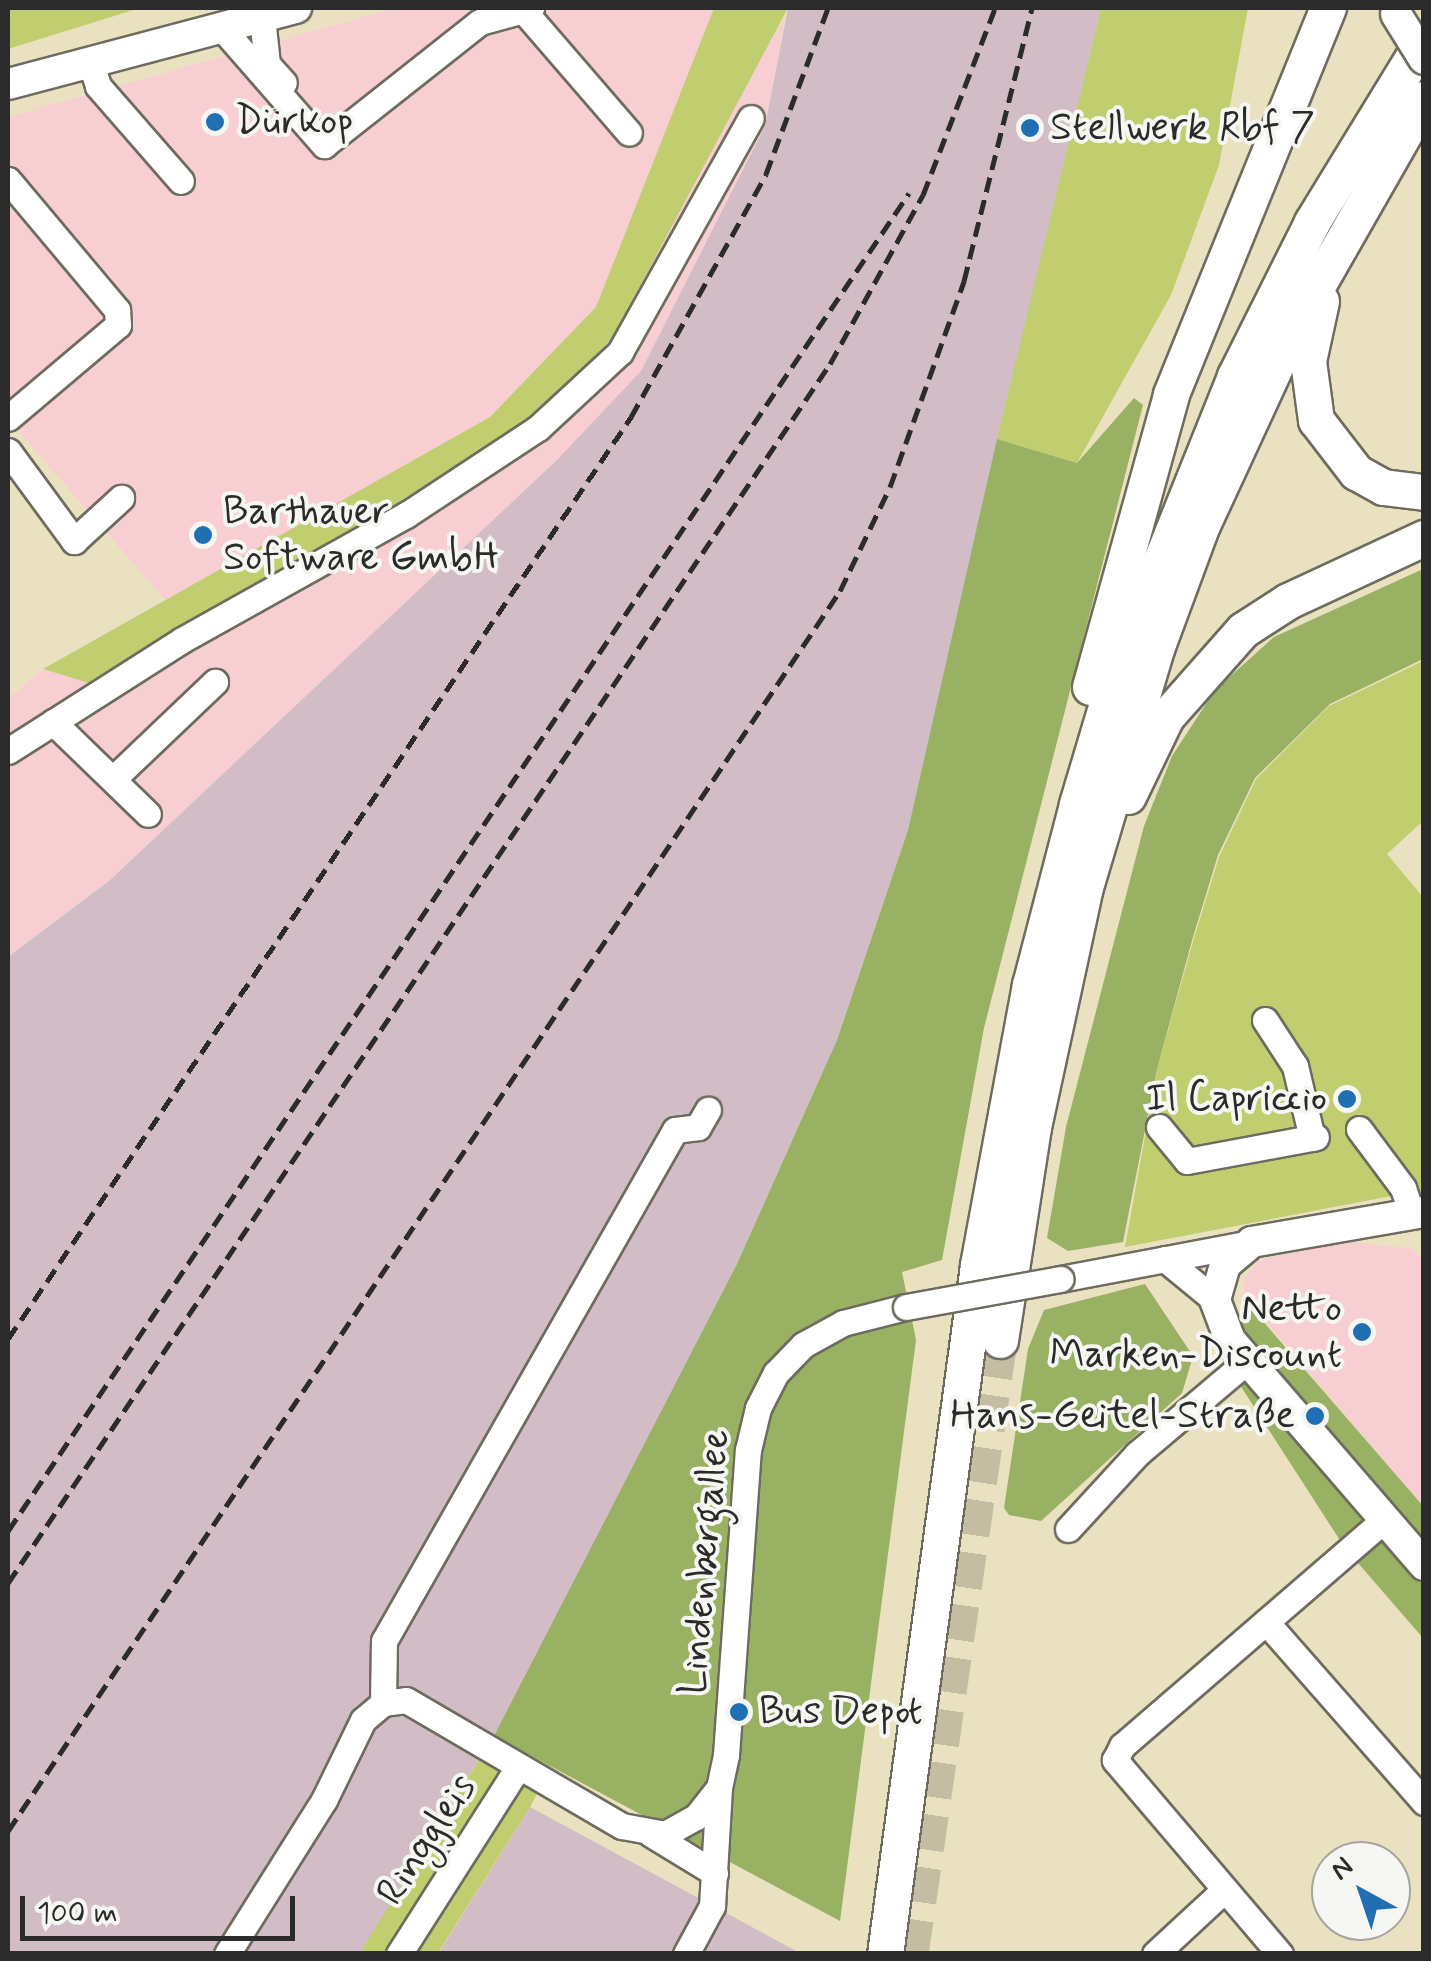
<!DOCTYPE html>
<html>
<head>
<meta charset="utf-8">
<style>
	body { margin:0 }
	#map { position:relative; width:1431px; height:1961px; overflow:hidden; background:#eae1c0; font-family:Mynerve,sans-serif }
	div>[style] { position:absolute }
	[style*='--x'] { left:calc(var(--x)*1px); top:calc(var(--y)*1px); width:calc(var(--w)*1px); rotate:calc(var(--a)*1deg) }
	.built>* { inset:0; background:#f7cfd3 }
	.industrial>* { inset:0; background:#d2bdc7 }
	.green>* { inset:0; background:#c1ce70 }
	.forest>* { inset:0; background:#98b162 }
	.highway-tunnel>* { height:35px; margin-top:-17.5px; transform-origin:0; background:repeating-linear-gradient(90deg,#c4bda2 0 35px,transparent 0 53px) }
	.roads { filter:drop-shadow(2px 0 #6e6b5f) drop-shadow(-2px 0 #6e6b5f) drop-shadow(0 2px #6e6b5f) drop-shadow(0 -2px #6e6b5f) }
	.minor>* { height:25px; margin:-12.5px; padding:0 12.5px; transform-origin:12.5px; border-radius:12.5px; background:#fff }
	.major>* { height:30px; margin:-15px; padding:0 15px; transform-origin:15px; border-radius:15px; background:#fff }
	.highway>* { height:35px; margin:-17.5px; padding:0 17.5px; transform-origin:17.5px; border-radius:17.5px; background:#fff }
	.rail>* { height:5px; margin-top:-2.5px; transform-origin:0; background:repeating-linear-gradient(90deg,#2b2b2b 0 15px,transparent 0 23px) }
	.bridges { filter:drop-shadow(2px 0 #6e6b5f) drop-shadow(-2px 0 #6e6b5f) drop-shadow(0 2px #6e6b5f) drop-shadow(0 -2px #6e6b5f) }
	.minor-bridge>* { height:25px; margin:-12.5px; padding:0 12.5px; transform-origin:12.5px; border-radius:12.5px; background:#fff }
	.major-bridge>* { height:30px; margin:-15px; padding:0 15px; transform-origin:15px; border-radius:15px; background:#fff }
	.dots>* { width:28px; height:28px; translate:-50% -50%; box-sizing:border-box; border:5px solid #f6f6f2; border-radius:50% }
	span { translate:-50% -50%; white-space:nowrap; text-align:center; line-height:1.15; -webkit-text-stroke:8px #f6f6f2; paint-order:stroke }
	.poi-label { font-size:40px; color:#2b2b2b }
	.left { translate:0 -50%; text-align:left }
	.right { translate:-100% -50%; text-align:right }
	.street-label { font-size:40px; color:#2b2b2b }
	.frame { position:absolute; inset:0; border:10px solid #2b2b2b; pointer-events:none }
	.north { position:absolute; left:1311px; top:1841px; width:100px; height:100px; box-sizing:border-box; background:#f6f6f2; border:2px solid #a5a5a2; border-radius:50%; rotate:320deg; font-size:28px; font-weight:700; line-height:40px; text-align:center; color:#2b2b2b }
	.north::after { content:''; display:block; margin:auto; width:35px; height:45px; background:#1f6fb2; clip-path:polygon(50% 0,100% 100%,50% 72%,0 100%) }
	.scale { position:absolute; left:20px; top:1896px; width:275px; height:45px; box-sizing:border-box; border:5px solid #2b2b2b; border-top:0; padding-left:12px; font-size:30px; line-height:35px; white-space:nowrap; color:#2b2b2b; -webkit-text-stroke:8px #f6f6f2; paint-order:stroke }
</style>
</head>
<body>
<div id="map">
	<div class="built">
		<div style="clip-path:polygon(395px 8px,714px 8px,596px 307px,490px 417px,166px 601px,8px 419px,8px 117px)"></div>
		<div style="clip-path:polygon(785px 18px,765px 126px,641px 371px,557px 460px,109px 881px,8px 957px,8px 699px,43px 669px,89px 683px,537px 419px)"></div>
		<div style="clip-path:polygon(1343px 1241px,1412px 1249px,1423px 1260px,1423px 1506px,1243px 1295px,1245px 1278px,1259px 1260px)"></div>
	</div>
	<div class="industrial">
		<div style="clip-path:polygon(788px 8px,1101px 8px,908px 830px,837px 1040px,737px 1264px,521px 1692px,360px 1953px,8px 1954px,8px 957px,109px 881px,557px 460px,641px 371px,765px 126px)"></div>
		<div style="clip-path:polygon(530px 1807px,800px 1953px,438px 1954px)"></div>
	</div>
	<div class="green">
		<div style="clip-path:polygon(8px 8px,140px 8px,8px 49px)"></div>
		<div style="clip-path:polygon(714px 8px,788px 8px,614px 335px,577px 380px,537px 419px,403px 509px,89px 683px,43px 669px,490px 417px,596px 307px)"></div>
		<div style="clip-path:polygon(1101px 8px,1248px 8px,1219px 165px,1171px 295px,1077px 463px,997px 439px)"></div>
		<div style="clip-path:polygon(1423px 661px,1423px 821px,1387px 854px,1423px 897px,1423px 1190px,1125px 1247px,1157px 1069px,1194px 938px,1219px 857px,1256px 779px,1329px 706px)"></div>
		<div style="clip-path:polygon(494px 1736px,551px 1767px,530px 1807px,438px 1953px,359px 1954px)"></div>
	</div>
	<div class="forest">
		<div style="clip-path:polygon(1134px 398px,1143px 405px,984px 1028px,942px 1260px,902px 1272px,916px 1340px,840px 1921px,494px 1736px,737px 1264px,837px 1040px,908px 830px,997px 439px,1077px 463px)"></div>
		<div style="clip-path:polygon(1423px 569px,1423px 659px,1330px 704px,1255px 778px,1218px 855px,1193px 937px,1157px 1069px,1123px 1242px,1068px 1251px,1047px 1238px,1066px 1127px,1144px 826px,1172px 756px,1215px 690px,1274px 637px)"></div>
		<div style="clip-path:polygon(1145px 1284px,1193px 1356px,1182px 1393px,1041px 1521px,1009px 1515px,1004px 1508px,1028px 1349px,1044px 1310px)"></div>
		<div style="clip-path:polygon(1248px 1304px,1423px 1506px,1423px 1638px,1345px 1548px,1216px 1348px)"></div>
	</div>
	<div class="highway-tunnel">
		<div style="--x:911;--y:1954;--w:620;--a:-81.75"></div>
	</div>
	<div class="roads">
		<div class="minor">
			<div style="--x:523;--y:10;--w:162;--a:49.2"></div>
			<div style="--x:262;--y:17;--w:47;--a:83.9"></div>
			<div style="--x:267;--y:64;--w:25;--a:48"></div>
			<div style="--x:221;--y:27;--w:157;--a:48.9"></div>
			<div style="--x:91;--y:64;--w:23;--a:72"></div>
			<div style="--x:98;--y:86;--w:126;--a:48.9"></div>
			<div style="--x:324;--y:145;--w:199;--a:-38.3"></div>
			<div style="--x:480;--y:22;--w:53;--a:-15.4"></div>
			<div style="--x:8;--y:180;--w:170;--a:50"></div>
			<div style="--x:117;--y:310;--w:15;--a:86"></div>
			<div style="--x:118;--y:325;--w:144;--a:139.8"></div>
			<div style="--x:8;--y:451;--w:112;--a:53.7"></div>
			<div style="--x:74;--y:541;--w:64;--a:-42.5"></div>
			<div style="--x:53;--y:722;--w:132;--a:44.1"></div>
			<div style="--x:8;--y:751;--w:206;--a:-32.5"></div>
			<div style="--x:182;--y:640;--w:257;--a:-29.2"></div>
			<div style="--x:406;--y:515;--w:158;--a:-33.4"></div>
			<div style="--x:538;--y:428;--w:112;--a:-42.8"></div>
			<div style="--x:620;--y:352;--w:268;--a:-60.8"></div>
			<div style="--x:113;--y:779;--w:141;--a:-43.6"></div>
			<div style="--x:1265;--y:1020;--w:55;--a:56.9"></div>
			<div style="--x:1295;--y:1066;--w:74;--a:76.7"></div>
			<div style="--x:1159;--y:1127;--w:44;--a:50.5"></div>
			<div style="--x:1187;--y:1161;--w:131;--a:-10.5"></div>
			<div style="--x:1359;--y:1129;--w:74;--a:53.3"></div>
			<div style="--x:1403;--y:1188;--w:28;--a:71"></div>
			<div style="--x:1165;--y:1259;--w:65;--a:39.4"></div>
			<div style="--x:1060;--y:1279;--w:194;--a:-10.7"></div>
			<div style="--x:1068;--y:1529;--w:102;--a:-47.4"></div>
			<div style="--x:1137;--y:1454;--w:144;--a:-40.2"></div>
			<div style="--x:1266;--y:1622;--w:240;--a:48.7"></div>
			<div style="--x:383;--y:1703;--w:62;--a:-89.1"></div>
			<div style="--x:384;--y:1641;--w:588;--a:-60.34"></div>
			<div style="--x:675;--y:1130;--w:23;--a:-7"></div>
			<div style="--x:698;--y:1127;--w:20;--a:-60"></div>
			<div style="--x:651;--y:1834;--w:75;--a:31.4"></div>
			<div style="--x:227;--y:1954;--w:182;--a:-57.8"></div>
			<div style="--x:324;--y:1800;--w:89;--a:-64"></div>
			<div style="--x:363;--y:1720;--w:26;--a:-40"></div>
			<div style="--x:383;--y:1703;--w:23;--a:-7"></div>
			<div style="--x:406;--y:1700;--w:250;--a:30.3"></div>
			<div style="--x:622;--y:1826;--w:44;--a:10.5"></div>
			<div style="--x:665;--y:1834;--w:35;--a:-29"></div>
			<div style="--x:696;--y:1817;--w:37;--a:-52"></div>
			<div style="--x:719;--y:1788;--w:34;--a:-78"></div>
			<div style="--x:726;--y:1755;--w:306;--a:-85.9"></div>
			<div style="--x:748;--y:1450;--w:43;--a:-76.6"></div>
			<div style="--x:758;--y:1408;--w:39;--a:-63"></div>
			<div style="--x:776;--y:1373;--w:39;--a:-46"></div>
			<div style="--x:803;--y:1345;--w:46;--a:-28.8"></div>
			<div style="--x:843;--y:1323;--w:65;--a:-14.3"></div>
			<div style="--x:399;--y:1954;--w:222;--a:-57.5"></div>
			<div style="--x:686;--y:1954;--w:55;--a:-61.6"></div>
			<div style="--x:712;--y:1906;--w:118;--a:-86.6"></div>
			<div style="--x:1155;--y:1954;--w:94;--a:-42.8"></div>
			<div style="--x:1280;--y:1954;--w:255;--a:-130.4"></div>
			<div style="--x:1115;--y:1760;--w:16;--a:-63"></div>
			<div style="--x:1122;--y:1746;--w:346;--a:-40.8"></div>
		</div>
		<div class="major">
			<div style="--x:8;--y:84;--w:298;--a:-14.8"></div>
			<div style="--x:1424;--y:1212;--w:175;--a:170.1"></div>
			<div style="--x:1252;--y:1242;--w:35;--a:140"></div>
			<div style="--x:1225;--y:1265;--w:36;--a:106"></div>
			<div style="--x:1215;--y:1300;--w:43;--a:69.4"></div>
			<div style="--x:1230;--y:1340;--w:297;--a:49.2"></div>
		</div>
		<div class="highway">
			<div style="--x:1321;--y:301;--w:61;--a:102.2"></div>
			<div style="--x:1308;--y:361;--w:60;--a:82.3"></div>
			<div style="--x:1316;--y:420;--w:66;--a:52.4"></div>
			<div style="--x:1356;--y:472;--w:31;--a:29"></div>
			<div style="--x:1383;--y:487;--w:41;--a:7"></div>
			<div style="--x:1090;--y:687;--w:304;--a:-74.5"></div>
			<div style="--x:1171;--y:394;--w:417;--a:-67.9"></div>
			<div style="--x:1128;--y:796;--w:88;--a:-64.3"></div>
			<div style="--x:1166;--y:717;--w:116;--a:-48.5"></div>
			<div style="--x:1243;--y:630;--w:54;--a:-32.8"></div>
			<div style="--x:1288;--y:601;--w:150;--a:-24.9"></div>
			<div style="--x:1000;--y:1340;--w:216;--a:-81.2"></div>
			<div style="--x:1033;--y:1127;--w:246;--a:-77.8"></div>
			<div style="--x:1085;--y:887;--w:252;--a:-73.4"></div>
			<div style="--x:1157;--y:646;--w:127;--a:-69.7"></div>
			<div style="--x:1201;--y:527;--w:217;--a:-65.2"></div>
			<div style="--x:1292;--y:330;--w:266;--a:-60.3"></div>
			<div style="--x:885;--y:1954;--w:695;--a:-82.31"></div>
			<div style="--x:978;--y:1265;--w:285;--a:-79.5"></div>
			<div style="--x:1030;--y:985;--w:187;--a:-75.4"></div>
			<div style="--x:1077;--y:804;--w:140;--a:-73.4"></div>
			<div style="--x:1117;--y:670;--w:317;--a:-68.1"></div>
			<div style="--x:1235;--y:376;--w:172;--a:-63.4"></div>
			<div style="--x:1312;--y:222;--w:215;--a:-58.5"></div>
		</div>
	</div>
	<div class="rail">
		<div style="--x:8;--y:1339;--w:1113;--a:-55.95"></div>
		<div style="--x:631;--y:417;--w:278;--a:-60.9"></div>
		<div style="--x:766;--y:174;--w:177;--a:-69.5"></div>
		<div style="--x:8;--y:1531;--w:1613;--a:-56.04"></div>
		<div style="--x:8;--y:1583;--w:1470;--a:-56.01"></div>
		<div style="--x:830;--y:364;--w:193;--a:-61.2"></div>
		<div style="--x:923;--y:195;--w:200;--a:-68.9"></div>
		<div style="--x:8;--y:1831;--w:1493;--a:-56.14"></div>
		<div style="--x:840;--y:591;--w:115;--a:-64.3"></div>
		<div style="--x:890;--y:487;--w:219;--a:-70.2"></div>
		<div style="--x:964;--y:281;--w:281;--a:-76"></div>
	</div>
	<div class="bridges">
		<div class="minor-bridge">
			<div style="--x:906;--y:1307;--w:157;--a:-10.3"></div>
		</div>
		<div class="major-bridge">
			<div style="--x:1396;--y:14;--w:53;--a:58.1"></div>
		</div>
	</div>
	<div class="dots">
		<div style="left:215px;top:122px;background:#1f6fb2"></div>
		<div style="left:1030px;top:128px;background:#1f6fb2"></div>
		<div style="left:203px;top:535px;background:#1f6fb2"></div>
		<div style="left:1347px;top:1099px;background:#1f6fb2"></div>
		<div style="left:1362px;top:1332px;background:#1f6fb2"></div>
		<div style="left:1315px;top:1416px;background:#1f6fb2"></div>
		<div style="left:739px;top:1712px;background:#1f6fb2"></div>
	</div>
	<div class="poi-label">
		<span class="left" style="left:235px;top:122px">Dürkop</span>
		<span class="left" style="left:1050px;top:128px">Stellwerk Rbf 7</span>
		<span class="left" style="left:223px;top:535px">Barthauer<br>Software GmbH</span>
		<span class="right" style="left:1327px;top:1099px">Il Capriccio</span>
		<span class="right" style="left:1342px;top:1332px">Netto<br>Marken-Discount</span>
		<span class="right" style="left:1295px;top:1416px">Hans-Geitel-Straße</span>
		<span class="left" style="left:759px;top:1712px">Bus Depot</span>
	</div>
	<div class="street-label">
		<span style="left:705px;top:1562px;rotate:-85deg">Lindenbergallee</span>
		<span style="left:427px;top:1840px;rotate:-57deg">Ringgleis</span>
	</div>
	<div class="frame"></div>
	<div class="north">N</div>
	<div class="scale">100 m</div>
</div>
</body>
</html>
